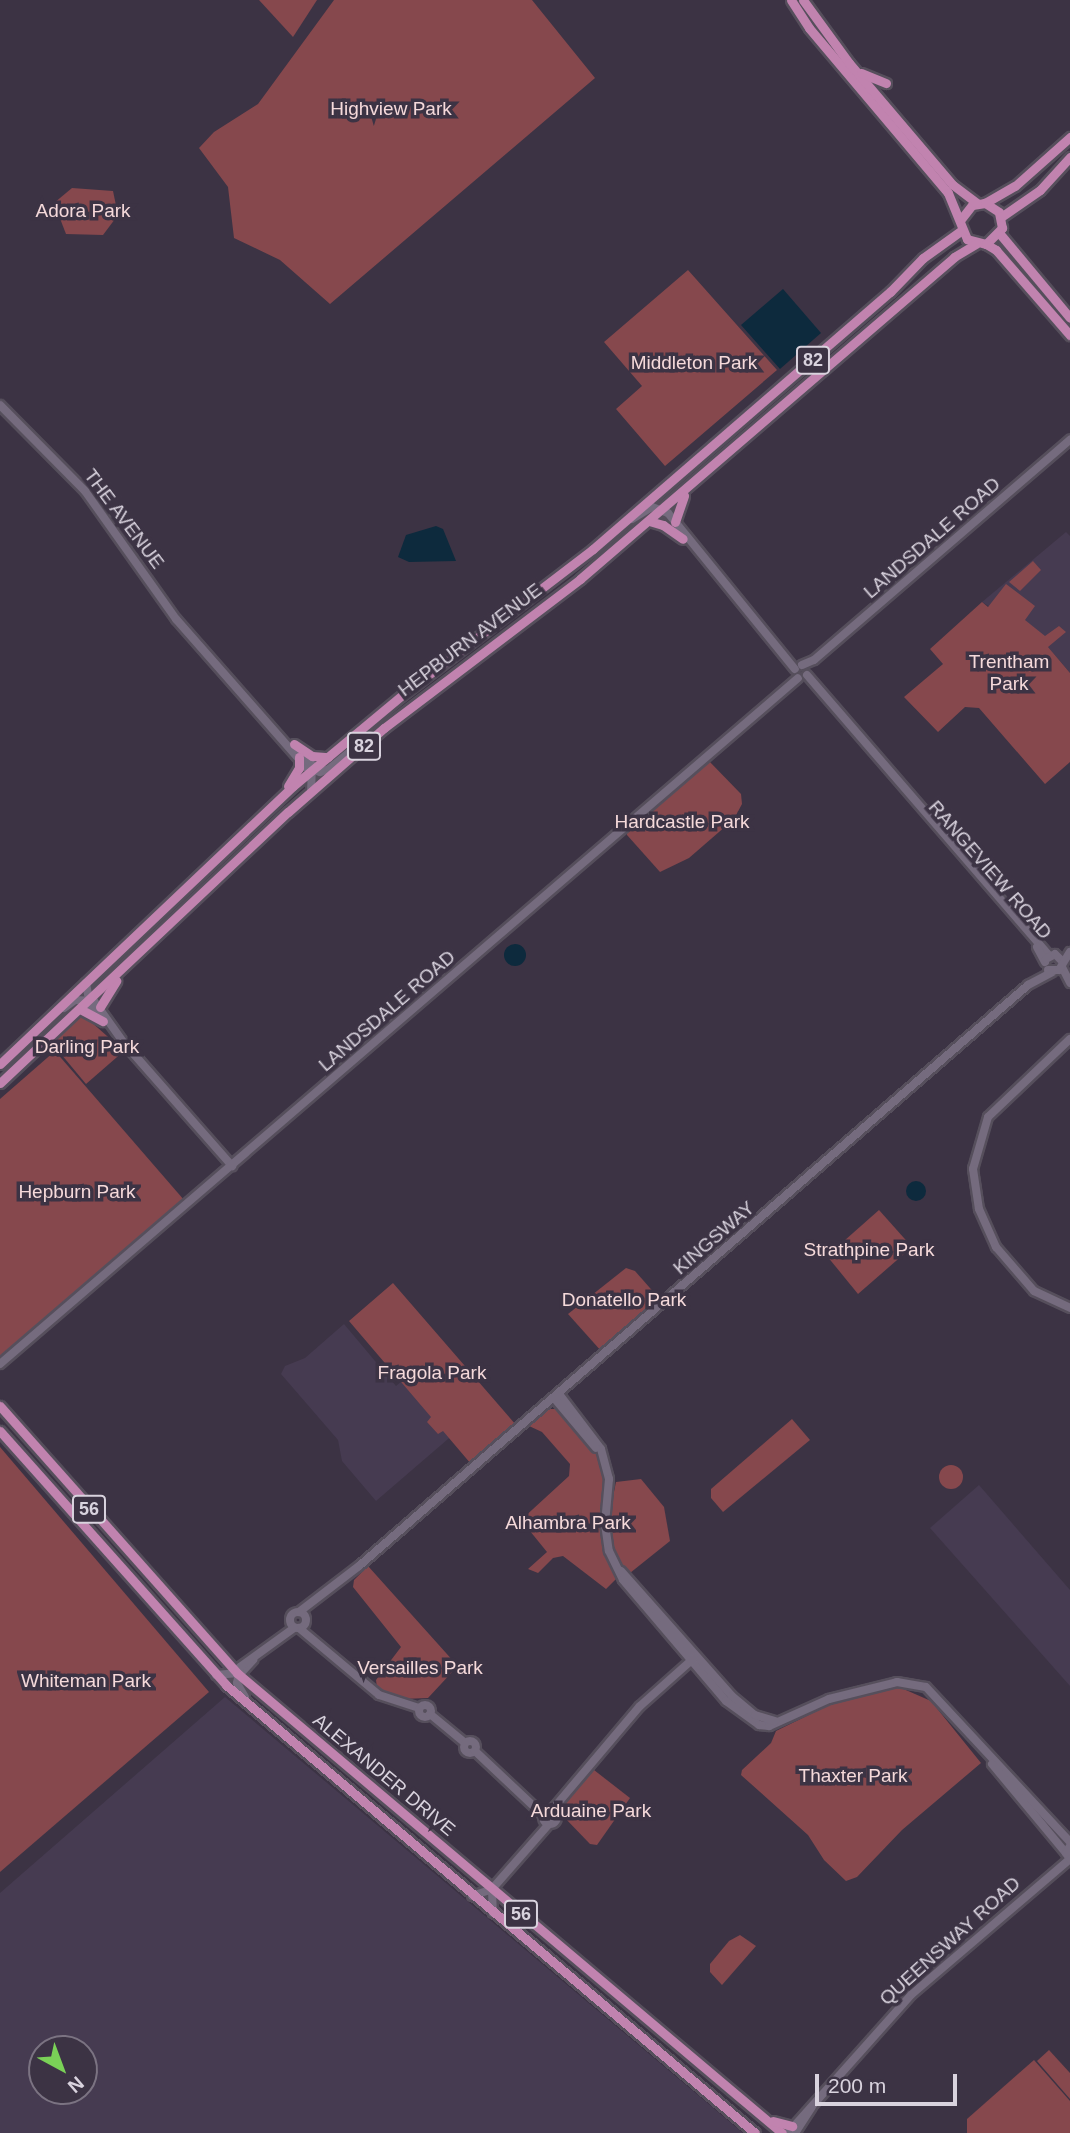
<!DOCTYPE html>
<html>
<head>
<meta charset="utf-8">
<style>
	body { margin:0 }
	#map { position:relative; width:1070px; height:2133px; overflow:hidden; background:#3c3344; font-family:Arial,sans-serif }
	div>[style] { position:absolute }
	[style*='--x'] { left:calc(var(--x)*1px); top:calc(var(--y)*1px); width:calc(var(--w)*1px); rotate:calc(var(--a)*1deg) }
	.built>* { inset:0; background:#463b51 }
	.green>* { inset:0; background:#86484d }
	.round { border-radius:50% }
	.water>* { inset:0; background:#0d2a3d }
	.roads { filter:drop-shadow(2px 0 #564f5c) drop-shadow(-2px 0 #564f5c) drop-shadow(0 2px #564f5c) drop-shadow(0 -2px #564f5c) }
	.secondary>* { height:8px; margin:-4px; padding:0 4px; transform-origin:4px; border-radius:4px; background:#756b7e }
	.secondary>.ring { margin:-4px; padding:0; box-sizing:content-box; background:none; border:8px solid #756b7e; border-radius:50% }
	.primary>* { height:9px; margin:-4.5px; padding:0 4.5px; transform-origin:4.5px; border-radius:4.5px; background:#c183af }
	span { translate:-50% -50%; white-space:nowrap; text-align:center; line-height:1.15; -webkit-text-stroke:7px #3c3344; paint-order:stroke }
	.shield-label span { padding:2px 5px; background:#3c3344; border:2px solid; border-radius:5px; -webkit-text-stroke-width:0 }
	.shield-label { font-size:18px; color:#d9d3de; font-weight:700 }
	.park-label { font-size:19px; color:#f5d9da }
	.street-label { font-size:19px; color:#d9d3de }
	.north { position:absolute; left:28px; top:2035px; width:70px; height:70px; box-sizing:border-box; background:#3c3344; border:2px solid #7b7382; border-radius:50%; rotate:139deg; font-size:19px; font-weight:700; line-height:28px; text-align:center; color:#d9d3de }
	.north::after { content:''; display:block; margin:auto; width:24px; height:32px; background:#7ad157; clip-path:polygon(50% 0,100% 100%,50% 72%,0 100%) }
	.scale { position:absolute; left:815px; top:2074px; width:142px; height:32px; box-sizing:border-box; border:4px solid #d9d3de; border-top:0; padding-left:9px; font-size:21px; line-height:24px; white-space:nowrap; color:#d9d3de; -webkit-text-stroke:5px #3c3344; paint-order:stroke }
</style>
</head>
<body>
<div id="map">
	<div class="built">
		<div style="clip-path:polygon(1066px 532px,1070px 536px,1070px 673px,1041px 639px,982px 602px)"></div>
		<div style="clip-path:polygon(344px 1324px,396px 1386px,403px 1380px,455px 1433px,376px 1501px,342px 1461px,338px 1440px,281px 1374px,285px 1366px,305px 1358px)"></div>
		<div style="clip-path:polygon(979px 1485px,1070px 1590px,1070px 1686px,930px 1528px)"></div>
		<div style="clip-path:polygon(evenodd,225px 1697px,743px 2133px,0 2133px,0 1893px,225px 1697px,42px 2049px,84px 2049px,84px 2091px,42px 2091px,42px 2049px)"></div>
	</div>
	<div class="green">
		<div style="clip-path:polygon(259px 0,317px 0,293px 37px)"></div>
		<div style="clip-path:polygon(334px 0,532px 0,595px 78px,330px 304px,280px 260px,234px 238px,228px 187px,199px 148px,214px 132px,258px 104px)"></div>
		<div style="clip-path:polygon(72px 188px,113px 191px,118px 215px,103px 235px,66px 234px,54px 203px)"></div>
		<div style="clip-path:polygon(688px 270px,777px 370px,665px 466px,616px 409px,642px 386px,604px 342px)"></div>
		<div style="clip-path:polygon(1033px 561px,1041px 570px,1020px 591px,1009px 582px)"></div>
		<div style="clip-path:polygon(1006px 584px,1035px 606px,1025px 620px,1045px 636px,1059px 626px,1066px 632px,1048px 647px,1070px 673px,1070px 762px,1045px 784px,979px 708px,965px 707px,938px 732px,904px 697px,943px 664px,930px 649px,982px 602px,988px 607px)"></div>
		<div style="clip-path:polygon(708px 760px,741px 794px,742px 804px,734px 819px,689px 858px,660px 872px,627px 835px,627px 827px)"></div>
		<div style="clip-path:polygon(81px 1013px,124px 1051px,86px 1084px,51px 1042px)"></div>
		<div style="clip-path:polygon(55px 1051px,184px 1200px,0 1359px,0 1099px)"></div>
		<div style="clip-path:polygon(879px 1210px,912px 1247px,858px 1294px,827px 1256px)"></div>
		<div style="clip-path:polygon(626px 1268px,635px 1271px,657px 1296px,658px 1304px,602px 1352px,568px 1314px)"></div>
		<div style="clip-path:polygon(393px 1283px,516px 1425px,471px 1464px,443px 1431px,438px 1434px,427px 1422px,431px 1417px,349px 1321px)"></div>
		<div style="clip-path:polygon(549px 1409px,561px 1409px,604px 1459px,609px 1479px,602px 1537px,617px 1578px,606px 1589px,563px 1556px,553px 1558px,538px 1573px,528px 1569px,547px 1552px,521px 1520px,569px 1476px,570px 1464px,542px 1432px,529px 1426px)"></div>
		<div style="clip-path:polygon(792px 1419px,810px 1440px,723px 1512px,711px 1498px,711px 1489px)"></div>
		<div style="clip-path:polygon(0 1447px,209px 1692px,0 1872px)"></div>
		<div class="round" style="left:939px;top:1465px;width:24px;height:24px"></div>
		<div style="clip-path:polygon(641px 1479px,664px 1507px,670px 1541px,630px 1573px,616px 1559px,608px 1535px,610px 1511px,616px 1482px)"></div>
		<div style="clip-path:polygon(368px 1566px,455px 1663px,454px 1670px,428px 1698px,402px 1699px,377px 1688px,376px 1680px,401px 1647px,353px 1587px,354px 1580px)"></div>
		<div style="clip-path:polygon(899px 1687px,931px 1701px,981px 1763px,902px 1830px,857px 1877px,846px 1881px,824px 1860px,808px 1835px,741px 1775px,742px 1770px,771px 1743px,776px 1731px,829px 1705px)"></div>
		<div style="clip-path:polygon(594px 1770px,630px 1798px,597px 1845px,590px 1844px,563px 1816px,567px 1801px)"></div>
		<div style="clip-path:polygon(740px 1935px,756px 1946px,722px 1985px,710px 1972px,710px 1964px,729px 1941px)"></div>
		<div style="clip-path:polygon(1049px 2050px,1070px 2073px,1070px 2099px,1037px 2061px)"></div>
		<div style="clip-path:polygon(1034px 2060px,1070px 2101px,1070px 2133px,967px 2133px,967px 2119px)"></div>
	</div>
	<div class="water">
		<div style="clip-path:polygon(783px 289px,821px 333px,780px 369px,741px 325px)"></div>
		<div style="clip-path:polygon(436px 526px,443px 529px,456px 561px,409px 562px,398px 557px,406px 535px)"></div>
		<div class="round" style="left:504px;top:944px;width:22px;height:22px"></div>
		<div class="round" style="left:906px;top:1181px;width:20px;height:20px"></div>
	</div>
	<div class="roads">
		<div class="secondary">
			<div style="--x:0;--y:405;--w:121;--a:45.3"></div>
			<div style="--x:85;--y:491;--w:157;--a:54.6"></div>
			<div style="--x:176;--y:619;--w:198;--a:48.7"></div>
			<div style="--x:307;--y:768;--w:14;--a:17"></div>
			<div style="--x:320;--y:772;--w:9;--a:-18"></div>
			<div style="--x:329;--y:769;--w:53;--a:-39.7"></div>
			<div style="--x:632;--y:519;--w:23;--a:-31"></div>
			<div style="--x:652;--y:507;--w:17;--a:21"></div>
			<div style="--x:668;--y:513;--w:201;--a:50.9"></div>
			<div style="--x:802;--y:665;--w:13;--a:-23"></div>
			<div style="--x:814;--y:660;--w:338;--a:-40.7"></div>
			<div style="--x:807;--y:675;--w:370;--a:49.2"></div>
			<div style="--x:301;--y:753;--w:16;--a:47"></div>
			<div style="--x:312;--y:765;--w:26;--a:92"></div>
			<div style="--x:1037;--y:947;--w:17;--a:62"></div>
			<div style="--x:1046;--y:959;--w:10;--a:-29"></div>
			<div style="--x:1055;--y:954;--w:10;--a:45"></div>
			<div style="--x:1062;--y:967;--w:18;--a:63"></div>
			<div style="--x:1048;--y:970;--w:11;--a:0"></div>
			<div style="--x:1059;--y:970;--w:21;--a:-59"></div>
			<div style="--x:86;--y:983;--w:22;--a:80"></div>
			<div style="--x:90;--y:1005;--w:21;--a:51"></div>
			<div style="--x:64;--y:1008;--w:14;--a:-36"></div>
			<div style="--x:75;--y:1000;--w:19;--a:3"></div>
			<div style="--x:94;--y:1001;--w:52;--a:54.5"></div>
			<div style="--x:124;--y:1043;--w:164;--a:48.7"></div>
			<div style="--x:1070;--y:1039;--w:113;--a:136.4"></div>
			<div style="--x:988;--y:1117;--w:54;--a:106.1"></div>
			<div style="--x:973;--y:1169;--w:40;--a:81.5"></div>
			<div style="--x:979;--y:1209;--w:42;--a:65.9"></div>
			<div style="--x:996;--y:1247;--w:58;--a:49.2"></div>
			<div style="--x:1034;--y:1291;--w:40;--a:25"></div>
			<div style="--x:0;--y:1364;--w:1052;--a:-40.68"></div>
			<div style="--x:559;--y:1394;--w:69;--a:52.6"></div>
			<div style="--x:601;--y:1449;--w:31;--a:75"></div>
			<div style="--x:609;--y:1479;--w:45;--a:95.1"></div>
			<div style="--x:605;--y:1524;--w:27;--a:82"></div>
			<div style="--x:609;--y:1551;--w:32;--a:64"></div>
			<div style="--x:623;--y:1580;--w:159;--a:49.6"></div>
			<div style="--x:726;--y:1701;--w:41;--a:36"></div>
			<div style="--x:759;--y:1725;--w:10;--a:6"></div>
			<div style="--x:769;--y:1726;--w:66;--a:-24.2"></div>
			<div style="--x:829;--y:1699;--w:70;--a:-14"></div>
			<div style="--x:897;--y:1682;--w:29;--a:10"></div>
			<div style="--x:926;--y:1687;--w:212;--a:47.1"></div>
			<div style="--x:554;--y:1398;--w:65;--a:50"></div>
			<div style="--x:621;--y:1571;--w:167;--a:48.4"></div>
			<div style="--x:732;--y:1696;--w:30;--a:40"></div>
			<div style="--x:755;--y:1715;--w:21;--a:17"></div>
			<div class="ring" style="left:290px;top:1612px;width:8px;height:8px"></div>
			<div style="--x:299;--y:1612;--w:76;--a:-37.5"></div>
			<div style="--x:359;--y:1566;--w:886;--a:-40.97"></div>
			<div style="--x:1028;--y:985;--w:27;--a:-28"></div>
			<div style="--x:299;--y:1628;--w:104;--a:39.9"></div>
			<div style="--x:379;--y:1695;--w:42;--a:18"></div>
			<div style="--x:216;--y:1675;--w:25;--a:-5"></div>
			<div style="--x:241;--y:1673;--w:18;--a:-47"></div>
			<div style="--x:245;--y:1697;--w:16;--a:-120"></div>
			<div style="--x:237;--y:1683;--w:16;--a:-79"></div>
			<div style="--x:240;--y:1667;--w:67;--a:-35.8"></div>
			<div class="ring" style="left:419px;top:1705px;width:4px;height:4px"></div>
			<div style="--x:430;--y:1714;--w:45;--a:39.6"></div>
			<div class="ring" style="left:464px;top:1741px;width:4px;height:4px"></div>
			<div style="--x:475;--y:1751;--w:93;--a:43.3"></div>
			<div style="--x:992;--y:1764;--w:116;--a:50.3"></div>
			<div class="ring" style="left:543px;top:1810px;width:6px;height:6px"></div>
			<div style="--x:552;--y:1810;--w:136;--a:-49.8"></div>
			<div style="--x:640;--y:1706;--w:72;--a:-41.6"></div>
			<div style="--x:492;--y:1889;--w:24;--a:88"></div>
			<div style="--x:472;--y:1896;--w:21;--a:-19"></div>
			<div style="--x:492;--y:1889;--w:86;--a:-48.8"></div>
			<div style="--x:788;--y:2133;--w:186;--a:-48.3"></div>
			<div style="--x:912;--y:1994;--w:208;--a:-40.5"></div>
			<div style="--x:1070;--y:1859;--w:7;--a:-124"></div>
			<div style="--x:1066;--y:1853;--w:8;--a:-60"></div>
			<div style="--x:795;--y:2133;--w:30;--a:-57"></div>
		</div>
		<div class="primary">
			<div style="--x:791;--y:0;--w:33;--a:57"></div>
			<div style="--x:809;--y:28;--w:216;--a:49.9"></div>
			<div style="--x:948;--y:193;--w:50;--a:67.6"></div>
			<div style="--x:967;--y:239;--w:20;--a:15"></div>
			<div style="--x:986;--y:244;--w:23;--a:-45"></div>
			<div style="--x:1002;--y:228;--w:16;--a:-101"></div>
			<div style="--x:999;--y:212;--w:17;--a:-147"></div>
			<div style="--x:985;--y:203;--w:13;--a:171"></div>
			<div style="--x:972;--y:205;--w:18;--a:128"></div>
			<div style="--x:803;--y:0;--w:78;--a:53.9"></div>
			<div style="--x:849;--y:63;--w:160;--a:49.6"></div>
			<div style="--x:953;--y:185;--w:30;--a:37"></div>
			<div style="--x:861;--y:73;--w:27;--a:22"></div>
			<div style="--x:985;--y:203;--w:34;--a:-30"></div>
			<div style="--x:1015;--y:186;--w:74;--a:-41.7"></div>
			<div style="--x:1001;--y:217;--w:47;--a:-34.7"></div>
			<div style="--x:1040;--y:190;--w:45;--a:-47.7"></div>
			<div style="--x:1000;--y:234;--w:109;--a:50.2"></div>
			<div style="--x:986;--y:244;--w:12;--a:31"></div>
			<div style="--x:996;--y:250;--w:113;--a:49"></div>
			<div style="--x:649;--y:521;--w:15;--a:16"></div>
			<div style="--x:663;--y:525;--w:24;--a:35"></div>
			<div style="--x:675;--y:522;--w:28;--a:-71"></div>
			<div style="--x:294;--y:744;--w:22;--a:34"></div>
			<div style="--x:312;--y:756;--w:16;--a:4"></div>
			<div style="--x:288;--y:786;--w:21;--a:-59"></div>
			<div style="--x:299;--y:768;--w:11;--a:-90"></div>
			<div style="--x:100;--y:1007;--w:31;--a:-58"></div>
			<div style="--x:80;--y:1009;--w:26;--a:28"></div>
			<div style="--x:0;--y:1064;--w:404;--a:-43.5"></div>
			<div style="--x:293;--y:786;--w:147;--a:-39.8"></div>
			<div style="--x:406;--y:692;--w:235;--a:-37.4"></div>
			<div style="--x:593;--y:549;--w:393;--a:-40.9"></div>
			<div style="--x:890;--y:292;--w:47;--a:-45.9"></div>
			<div style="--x:923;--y:258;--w:48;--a:-35.7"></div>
			<div style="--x:0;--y:1083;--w:395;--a:-43.3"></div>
			<div style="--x:288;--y:812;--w:128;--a:-41.2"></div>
			<div style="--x:384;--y:728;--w:246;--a:-37.2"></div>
			<div style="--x:580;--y:579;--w:494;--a:-40.7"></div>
			<div style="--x:954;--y:257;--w:26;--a:-31"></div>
			<div style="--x:0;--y:1406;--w:357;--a:48.4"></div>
			<div style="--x:237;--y:1673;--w:713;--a:40.17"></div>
			<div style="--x:0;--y:1431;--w:340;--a:48.3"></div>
			<div style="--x:226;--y:1685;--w:693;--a:40.26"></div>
			<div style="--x:773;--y:2121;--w:20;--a:15"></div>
		</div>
	</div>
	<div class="shield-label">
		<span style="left:813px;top:360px">82</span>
		<span style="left:364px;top:746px">82</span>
		<span style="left:89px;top:1509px">56</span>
		<span style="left:521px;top:1914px">56</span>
	</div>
	<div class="park-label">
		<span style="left:391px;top:109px">Highview Park</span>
		<span style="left:83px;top:211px">Adora Park</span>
		<span style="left:694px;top:363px">Middleton Park</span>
		<span style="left:1009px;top:673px">Trentham<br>Park</span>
		<span style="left:682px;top:822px">Hardcastle Park</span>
		<span style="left:87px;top:1047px">Darling Park</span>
		<span style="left:77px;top:1192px">Hepburn Park</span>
		<span style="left:869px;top:1250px">Strathpine Park</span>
		<span style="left:624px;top:1300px">Donatello Park</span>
		<span style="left:432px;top:1373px">Fragola Park</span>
		<span style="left:568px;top:1523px">Alhambra Park</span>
		<span style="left:420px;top:1668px">Versailles Park</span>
		<span style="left:86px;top:1681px">Whiteman Park</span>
		<span style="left:853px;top:1776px">Thaxter Park</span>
		<span style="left:591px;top:1811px">Arduaine Park</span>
	</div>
	<div class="street-label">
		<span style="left:124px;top:519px;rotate:53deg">THE AVENUE</span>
		<span style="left:932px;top:538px;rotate:-41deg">LANDSDALE ROAD</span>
		<span style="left:470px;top:640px;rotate:-37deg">HEPBURN AVENUE</span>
		<span style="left:990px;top:870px;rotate:49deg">RANGEVIEW ROAD</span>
		<span style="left:387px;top:1011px;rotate:-41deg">LANDSDALE ROAD</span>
		<span style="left:714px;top:1238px;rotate:-41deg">KINGSWAY</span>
		<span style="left:384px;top:1775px;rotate:40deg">ALEXANDER DRIVE</span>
		<span style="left:950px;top:1941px;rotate:-42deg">QUEENSWAY ROAD</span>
	</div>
	<div class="north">N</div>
	<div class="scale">200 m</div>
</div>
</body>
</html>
